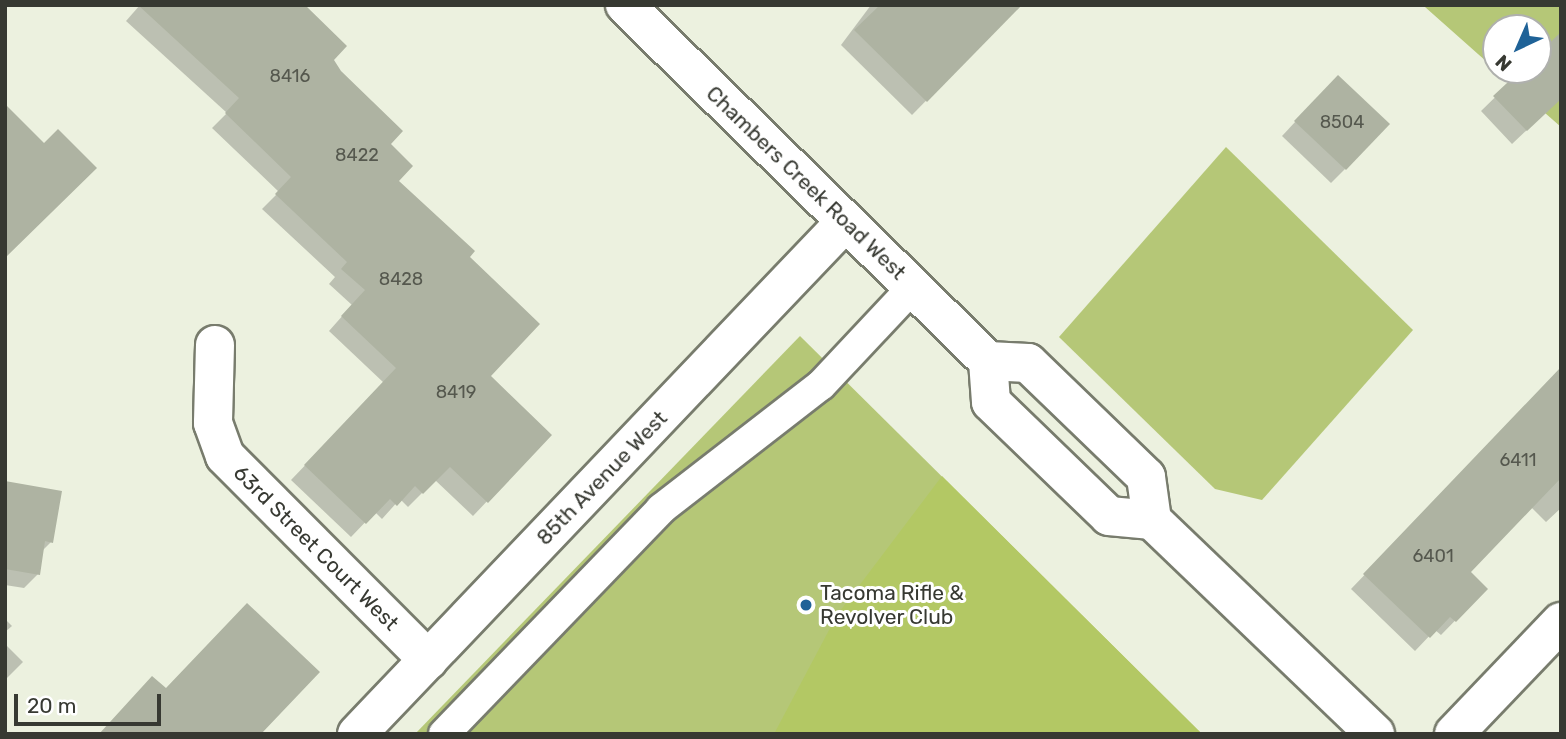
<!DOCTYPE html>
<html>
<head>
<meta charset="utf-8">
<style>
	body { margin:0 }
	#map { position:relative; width:1566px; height:739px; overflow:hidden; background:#ecf1df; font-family:Rubik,sans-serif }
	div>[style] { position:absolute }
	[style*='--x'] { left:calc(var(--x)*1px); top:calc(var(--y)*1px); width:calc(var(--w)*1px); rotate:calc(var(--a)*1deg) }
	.green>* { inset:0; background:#b5c777 }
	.forest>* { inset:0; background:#b3c864 }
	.shadow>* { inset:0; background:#0003 }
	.building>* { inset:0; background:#aeb3a2 }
	.roads { filter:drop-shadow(2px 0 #787c6d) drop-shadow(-2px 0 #787c6d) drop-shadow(0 2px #787c6d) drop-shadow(0 -2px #787c6d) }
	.service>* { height:30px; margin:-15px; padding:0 15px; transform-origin:15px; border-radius:15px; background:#fff }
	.minor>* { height:38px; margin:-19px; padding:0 19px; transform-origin:19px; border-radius:19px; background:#fff }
	.tertiary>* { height:38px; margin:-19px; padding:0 19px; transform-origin:19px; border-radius:19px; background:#fff }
	.dots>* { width:19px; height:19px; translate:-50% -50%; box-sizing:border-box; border:4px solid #fff; border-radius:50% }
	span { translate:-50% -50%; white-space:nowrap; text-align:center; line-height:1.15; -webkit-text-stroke:6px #fff; paint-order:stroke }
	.number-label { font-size:18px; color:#55584e }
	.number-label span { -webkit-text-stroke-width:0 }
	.street-label { font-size:21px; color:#373932 }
	.poi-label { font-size:21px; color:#373932 }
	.left { translate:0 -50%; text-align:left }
	.frame { position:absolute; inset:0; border:7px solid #373932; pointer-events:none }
	.north { position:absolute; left:1482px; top:14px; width:70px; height:70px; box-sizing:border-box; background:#fff; border:2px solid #afb0ad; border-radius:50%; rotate:224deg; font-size:19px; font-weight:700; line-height:28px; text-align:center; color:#373932 }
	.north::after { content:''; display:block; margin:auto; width:24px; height:32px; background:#1f6297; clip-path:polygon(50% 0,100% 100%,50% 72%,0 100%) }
	.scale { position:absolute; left:14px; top:694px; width:147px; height:32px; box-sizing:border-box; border:4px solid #373932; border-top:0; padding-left:9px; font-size:21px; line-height:24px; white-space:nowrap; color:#373932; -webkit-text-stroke:5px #fff; paint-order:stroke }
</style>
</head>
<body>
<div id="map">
	<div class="green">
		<div style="clip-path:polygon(1561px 5px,1561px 127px,1496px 70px,1538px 70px,1538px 28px,1496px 28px,1496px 70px,1425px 7px)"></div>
		<div style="clip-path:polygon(1226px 147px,1413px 330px,1262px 500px,1215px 489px,1059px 337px)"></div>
		<div style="clip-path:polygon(800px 336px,1202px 734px,415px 734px)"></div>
	</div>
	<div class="forest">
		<div style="clip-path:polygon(942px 476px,1202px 734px,774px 734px,837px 615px)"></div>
	</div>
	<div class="shadow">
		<div style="clip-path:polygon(140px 5px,332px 59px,388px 144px,396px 181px,467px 257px,488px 376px,550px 435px,473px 516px,435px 480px,408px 507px,400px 499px,382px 519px,375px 512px,351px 537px,291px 480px,384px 383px,329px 331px,352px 305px,329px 284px,335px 277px,262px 209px,279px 192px,212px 128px,227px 113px,126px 21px)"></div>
		<div style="clip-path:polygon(871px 5px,1020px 5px,912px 115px,841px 45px)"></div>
		<div style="clip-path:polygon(1538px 56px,1561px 98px,1512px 144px,1481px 111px,1523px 70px,1538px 70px)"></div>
		<div style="clip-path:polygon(1324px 91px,1345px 169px,1331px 183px,1282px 136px)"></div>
		<div style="clip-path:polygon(1561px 370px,1561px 508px,1546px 522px,1531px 507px,1468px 572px,1486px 589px,1441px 635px,1435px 630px,1415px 651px,1351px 589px)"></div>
		<div style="clip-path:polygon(5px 483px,51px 542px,42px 551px,38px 574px,24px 588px,5px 585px)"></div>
		<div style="clip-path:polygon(5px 619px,12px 626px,5px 632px)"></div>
		<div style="clip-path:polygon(5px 644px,23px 662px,5px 680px)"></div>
	</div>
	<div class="building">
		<div style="clip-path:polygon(138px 5px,305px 5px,347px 46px,334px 60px,341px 71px,403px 131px,391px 144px,413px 166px,399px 181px,475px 251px,470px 257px,540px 324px,491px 376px,552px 435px,488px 503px,450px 467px,423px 494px,415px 486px,397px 506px,390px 499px,366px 524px,304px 465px,396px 368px,341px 316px,365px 290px,341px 269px,347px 262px,275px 194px,291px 177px,225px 113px,239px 98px)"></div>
		<div style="clip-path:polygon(880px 5px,1022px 5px,927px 102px,854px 30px)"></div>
		<div style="clip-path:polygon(1561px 32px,1561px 99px,1527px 131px,1493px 96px,1521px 70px,1538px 70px,1538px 54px)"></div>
		<div style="clip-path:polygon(1338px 75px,1390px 124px,1346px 170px,1294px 121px)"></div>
		<div style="clip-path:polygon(5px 104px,44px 143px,58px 129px,97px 168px,5px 258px)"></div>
		<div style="clip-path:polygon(1561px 367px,1561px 478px,1471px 572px,1488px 589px,1456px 622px,1450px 617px,1430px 638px,1363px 574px)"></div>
		<div style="clip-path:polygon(5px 481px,62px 491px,53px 543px,45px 541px,40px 575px,5px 569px)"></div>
		<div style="clip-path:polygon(247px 603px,320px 672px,261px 734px,99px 734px,152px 676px,166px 688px)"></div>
	</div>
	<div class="roads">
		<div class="service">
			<div style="--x:444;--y:734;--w:313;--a:-46"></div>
			<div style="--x:661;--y:509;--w:202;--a:-37.8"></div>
			<div style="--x:821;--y:385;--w:134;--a:-46.8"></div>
		</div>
		<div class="minor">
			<div style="--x:215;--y:345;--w:78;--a:91.5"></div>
			<div style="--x:213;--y:423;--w:35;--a:70"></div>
			<div style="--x:225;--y:456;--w:288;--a:45.1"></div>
			<div style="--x:357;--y:734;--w:707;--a:-46.37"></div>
			<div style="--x:1454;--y:734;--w:155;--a:-46.3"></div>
		</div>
		<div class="tertiary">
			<div style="--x:625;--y:5;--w:508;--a:44.44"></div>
			<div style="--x:988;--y:361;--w:41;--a:85.8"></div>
			<div style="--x:991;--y:402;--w:164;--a:44"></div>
			<div style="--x:1109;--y:516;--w:43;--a:5.3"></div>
			<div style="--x:988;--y:361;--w:40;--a:2.9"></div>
			<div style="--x:1028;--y:363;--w:164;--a:44"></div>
			<div style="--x:1146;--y:477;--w:43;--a:82.1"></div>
			<div style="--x:1152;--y:520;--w:309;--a:43.8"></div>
		</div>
	</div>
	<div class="dots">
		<div style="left:806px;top:605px;background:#1f6297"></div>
	</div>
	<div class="number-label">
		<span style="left:290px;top:76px">8416</span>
		<span style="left:1342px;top:122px">8504</span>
		<span style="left:357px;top:155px">8422</span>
		<span style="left:401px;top:279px">8428</span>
		<span style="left:456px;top:392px">8419</span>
		<span style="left:1518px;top:460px">6411</span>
		<span style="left:1433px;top:556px">6401</span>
	</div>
	<div class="street-label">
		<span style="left:806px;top:183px;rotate:44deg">Chambers Creek Road West</span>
		<span style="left:602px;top:478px;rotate:-46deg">85th Avenue West</span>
		<span style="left:316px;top:548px;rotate:45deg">63rd Street Court West</span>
	</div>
	<div class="poi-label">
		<span class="left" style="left:820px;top:605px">Tacoma Rifle &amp;<br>Revolver Club</span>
	</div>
	<div class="frame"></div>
	<div class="north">N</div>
	<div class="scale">20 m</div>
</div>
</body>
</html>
